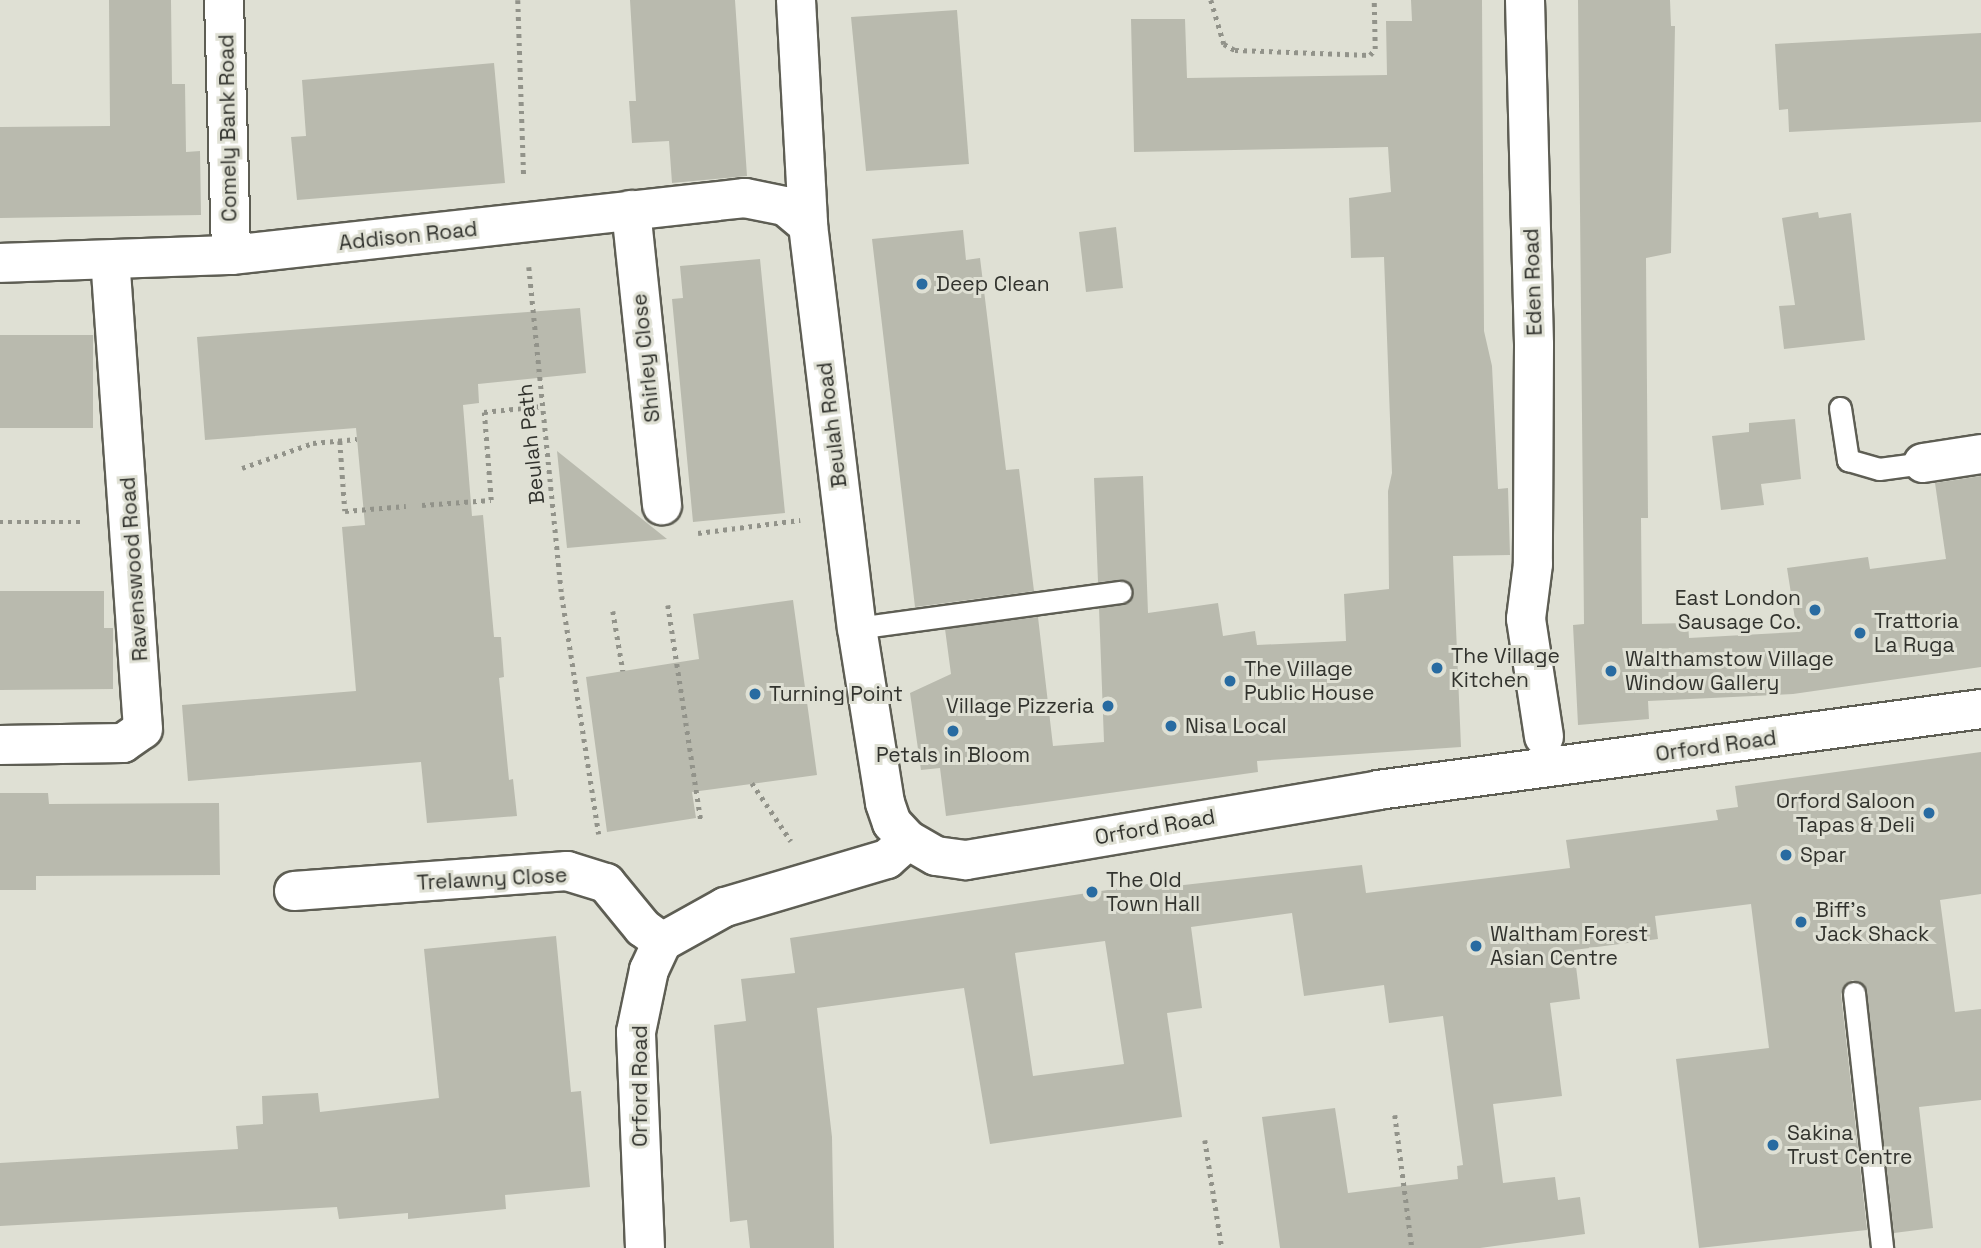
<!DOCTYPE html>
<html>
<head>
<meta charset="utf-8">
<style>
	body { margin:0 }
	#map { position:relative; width:1981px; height:1248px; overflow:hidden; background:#dfe0d4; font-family:"Space Grotesk",sans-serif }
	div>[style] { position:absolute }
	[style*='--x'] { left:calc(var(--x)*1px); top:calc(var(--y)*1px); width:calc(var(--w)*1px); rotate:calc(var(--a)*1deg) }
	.building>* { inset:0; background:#b9baae }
	.path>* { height:4.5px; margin-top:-2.25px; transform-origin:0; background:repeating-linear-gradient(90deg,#92938a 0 3.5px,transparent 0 8.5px) }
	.roads { filter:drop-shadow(2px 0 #5e5e54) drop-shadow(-2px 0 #5e5e54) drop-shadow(0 2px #5e5e54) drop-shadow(0 -2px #5e5e54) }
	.lane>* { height:21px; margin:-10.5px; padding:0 10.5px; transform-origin:10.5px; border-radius:10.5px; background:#fff }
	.street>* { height:38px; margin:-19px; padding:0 19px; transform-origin:19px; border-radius:19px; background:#fff }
	.dots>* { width:19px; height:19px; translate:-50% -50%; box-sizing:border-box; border:4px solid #dfe0d4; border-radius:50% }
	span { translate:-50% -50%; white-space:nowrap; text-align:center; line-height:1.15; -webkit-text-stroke:6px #dfe0d4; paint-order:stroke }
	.street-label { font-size:21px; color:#32332e }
	.poi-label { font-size:21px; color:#32332e }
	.left { translate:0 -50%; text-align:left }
	.right { translate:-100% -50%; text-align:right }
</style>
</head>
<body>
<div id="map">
	<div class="building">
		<div style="clip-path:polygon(109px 0,171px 0,172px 84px,185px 84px,186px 152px,200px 151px,201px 215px,0 218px,0 127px,110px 126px)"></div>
		<div style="clip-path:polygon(630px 0,735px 0,747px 176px,672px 183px,669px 141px,632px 143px,629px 101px,636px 101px)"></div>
		<div style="clip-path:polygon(1411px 0,1482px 0,1484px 331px,1492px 366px,1498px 489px,1508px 488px,1510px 555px,1453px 556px,1461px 747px,1257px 761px,1258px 772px,946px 816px,940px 768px,921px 770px,910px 693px,951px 674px,945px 629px,1038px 617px,1053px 746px,1104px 742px,1099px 608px,1128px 603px,1134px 591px,1125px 580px,1098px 582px,1094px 478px,1143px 476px,1148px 613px,1218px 603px,1223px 636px,1255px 631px,1257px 645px,1346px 641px,1344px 594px,1389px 589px,1388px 491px,1392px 473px,1384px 257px,1351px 258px,1349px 198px,1391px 192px,1388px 147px,1134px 152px,1131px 19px,1185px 19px,1187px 78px,1387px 75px,1386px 21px,1412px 21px)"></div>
		<div style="clip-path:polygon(1578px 0,1670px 0,1671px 26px,1675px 26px,1671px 253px,1646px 258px,1648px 518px,1641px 518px,1642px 624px,1688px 623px,1689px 638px,1797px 632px,1787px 568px,1868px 557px,1870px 569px,1946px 559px,1935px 483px,1981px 476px,1981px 667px,1793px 694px,1648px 701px,1649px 719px,1578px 725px,1573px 625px,1584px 624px)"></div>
		<div style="clip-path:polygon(957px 10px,969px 164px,866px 171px,851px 17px)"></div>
		<div style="clip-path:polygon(1981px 33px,1981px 122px,1789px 132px,1788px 109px,1779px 110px,1775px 44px)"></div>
		<div style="clip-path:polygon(494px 63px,505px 183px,297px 200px,291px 137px,306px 136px,302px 80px)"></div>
		<div style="clip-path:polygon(1818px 212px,1819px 218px,1851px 213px,1865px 340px,1784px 349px,1779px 306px,1795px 305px,1782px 218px)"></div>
		<div style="clip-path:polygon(1116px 227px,1123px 288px,1086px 292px,1079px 232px)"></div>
		<div style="clip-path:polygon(963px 230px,966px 260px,980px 258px,1006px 470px,1019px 469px,1034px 591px,915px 607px,872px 239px)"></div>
		<div style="clip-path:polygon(760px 259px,785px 513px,693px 522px,672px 299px,683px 298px,680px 266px)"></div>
		<div style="clip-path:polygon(580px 308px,586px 373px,478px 384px,479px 403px,463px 405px,472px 516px,483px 515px,494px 637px,501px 637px,504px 677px,499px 678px,509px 780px,513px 779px,517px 816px,427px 823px,421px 762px,188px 781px,182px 705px,356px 691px,342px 527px,365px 525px,356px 428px,205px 440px,197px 337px)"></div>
		<div style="clip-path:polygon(0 335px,93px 335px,93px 428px,0 428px)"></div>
		<div style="clip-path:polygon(1795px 419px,1801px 479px,1761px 484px,1764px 505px,1721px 510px,1712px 436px,1749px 432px,1749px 423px)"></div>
		<div style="clip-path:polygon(557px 451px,667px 539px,567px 548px)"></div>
		<div style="clip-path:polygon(0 591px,104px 591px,104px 628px,113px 628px,113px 689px,0 690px)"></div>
		<div style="clip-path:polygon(793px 600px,817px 775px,692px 792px,696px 818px,607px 832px,586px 677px,699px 659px,693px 614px)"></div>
		<div style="clip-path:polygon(evenodd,1981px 752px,1981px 894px,1940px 900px,1955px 1012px,1981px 1009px,1981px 1100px,1919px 1107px,1933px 1228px,1894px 1233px,1867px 992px,1853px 980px,1846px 983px,1841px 994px,1867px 1230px,1699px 1248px,1676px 1059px,1769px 1048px,1751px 904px,1655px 916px,1658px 939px,1574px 950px,1580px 999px,1550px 1003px,1562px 1096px,1493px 1104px,1503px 1183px,1555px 1177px,1558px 1200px,1580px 1197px,1585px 1234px,1480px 1248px,1280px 1248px,1262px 1117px,1335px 1108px,1348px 1193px,1458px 1179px,1457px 1166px,1463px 1165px,1443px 1016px,1389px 1023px,1384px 985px,1304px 996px,1292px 913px,1191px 927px,1202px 1008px,1167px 1013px,1182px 1117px,990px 1144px,964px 988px,817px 1008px,832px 1137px,834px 1248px,750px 1248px,747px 1220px,730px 1222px,714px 1025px,746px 1021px,741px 979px,795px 973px,790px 938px,1174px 880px,1175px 886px,1362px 865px,1366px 893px,1570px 868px,1566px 840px,1718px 820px,1716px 810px,1738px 807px,1735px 786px,1981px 752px,1105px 941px,1124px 1064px,1033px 1076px,1015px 953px,1105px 941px)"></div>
		<div style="clip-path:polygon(0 793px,48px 793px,49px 804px,219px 803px,220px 875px,36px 876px,36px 890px,0 890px)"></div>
		<div style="clip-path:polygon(556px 936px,571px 1092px,581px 1091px,590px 1187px,505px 1195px,506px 1209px,408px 1219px,408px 1213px,339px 1219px,337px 1207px,0 1226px,0 1163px,238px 1149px,236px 1126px,263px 1124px,262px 1096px,318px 1093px,320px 1112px,439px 1098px,424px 949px)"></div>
	</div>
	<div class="path">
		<div style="--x:518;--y:0;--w:178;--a:88.1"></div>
		<div style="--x:1211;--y:0;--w:46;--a:73.5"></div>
		<div style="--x:1224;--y:44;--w:13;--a:29"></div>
		<div style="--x:1235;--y:50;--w:135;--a:2.1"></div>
		<div style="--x:1370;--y:55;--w:8;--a:-50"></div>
		<div style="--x:1375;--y:49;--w:49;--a:-91.2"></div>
		<div style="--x:529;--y:267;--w:331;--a:84.3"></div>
		<div style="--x:562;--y:596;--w:241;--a:81.2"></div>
		<div style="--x:340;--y:441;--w:70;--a:85.9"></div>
		<div style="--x:345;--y:511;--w:61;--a:-4.7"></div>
		<div style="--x:242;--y:468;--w:75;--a:-19.4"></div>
		<div style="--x:313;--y:443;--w:44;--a:-5.2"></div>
		<div style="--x:422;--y:505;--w:69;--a:-4.1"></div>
		<div style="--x:491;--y:500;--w:88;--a:-94.5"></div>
		<div style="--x:484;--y:412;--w:59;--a:-5.8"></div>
		<div style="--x:0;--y:522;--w:85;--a:0"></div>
		<div style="--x:698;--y:533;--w:103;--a:-7.3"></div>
		<div style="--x:668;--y:605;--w:218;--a:81.3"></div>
		<div style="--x:613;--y:611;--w:61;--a:80.5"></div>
		<div style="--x:752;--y:783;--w:70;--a:56.1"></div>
		<div style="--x:1395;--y:1115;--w:134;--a:82.7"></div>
		<div style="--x:1205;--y:1140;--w:109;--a:81.1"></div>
	</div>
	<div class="roads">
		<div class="lane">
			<div style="--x:1840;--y:408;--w:53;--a:81.3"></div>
			<div style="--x:1848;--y:460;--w:32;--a:16"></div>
			<div style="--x:1879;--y:469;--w:44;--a:-7.8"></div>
			<div style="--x:857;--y:628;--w:266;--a:-7.8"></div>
			<div style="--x:1854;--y:993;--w:257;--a:83.7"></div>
		</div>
		<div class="street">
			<div style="--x:224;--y:0;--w:255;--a:88.4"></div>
			<div style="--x:796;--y:0;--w:225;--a:86.9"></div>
			<div style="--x:808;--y:225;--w:406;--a:83.1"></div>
			<div style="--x:857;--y:628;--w:177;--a:80.9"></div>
			<div style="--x:885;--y:803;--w:21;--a:71"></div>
			<div style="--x:892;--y:823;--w:23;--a:47"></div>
			<div style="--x:908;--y:840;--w:32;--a:30"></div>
			<div style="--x:936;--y:856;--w:30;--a:8"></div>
			<div style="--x:966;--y:860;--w:418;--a:-9.6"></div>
			<div style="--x:1378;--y:790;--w:608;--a:-7.65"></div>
			<div style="--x:1525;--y:0;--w:345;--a:88.5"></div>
			<div style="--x:1534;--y:345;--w:219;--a:90.3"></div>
			<div style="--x:1533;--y:564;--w:55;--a:97.3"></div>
			<div style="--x:1526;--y:619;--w:119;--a:81.3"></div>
			<div style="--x:631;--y:210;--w:297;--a:84"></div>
			<div style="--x:0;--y:263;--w:231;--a:-2"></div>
			<div style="--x:231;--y:255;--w:517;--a:-6.33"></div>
			<div style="--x:745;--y:198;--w:41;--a:11.3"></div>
			<div style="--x:785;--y:206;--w:30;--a:40"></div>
			<div style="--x:1923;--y:463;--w:59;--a:-8.8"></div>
			<div style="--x:0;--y:745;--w:123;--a:-0.9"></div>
			<div style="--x:123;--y:743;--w:24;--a:-35"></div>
			<div style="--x:143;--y:729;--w:469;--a:-94"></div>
			<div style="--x:294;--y:891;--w:274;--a:-4.2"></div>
			<div style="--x:567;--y:871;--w:41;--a:17.1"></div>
			<div style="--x:606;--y:883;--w:58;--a:50.6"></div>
			<div style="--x:643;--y:928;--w:24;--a:36"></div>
			<div style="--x:645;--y:1248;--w:216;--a:-92.4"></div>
			<div style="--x:636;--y:1032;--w:63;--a:-78.2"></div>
			<div style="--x:649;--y:970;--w:31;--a:-65"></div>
			<div style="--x:662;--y:942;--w:72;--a:-29.1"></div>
			<div style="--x:725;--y:907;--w:169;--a:-16.5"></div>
			<div style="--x:887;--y:859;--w:28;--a:-42"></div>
		</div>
	</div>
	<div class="dots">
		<div style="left:922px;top:284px;background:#286ba1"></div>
		<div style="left:1815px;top:610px;background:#286ba1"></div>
		<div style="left:1860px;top:633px;background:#286ba1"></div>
		<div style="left:1437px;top:668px;background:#286ba1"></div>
		<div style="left:1611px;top:671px;background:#286ba1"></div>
		<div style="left:1230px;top:681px;background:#286ba1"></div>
		<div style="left:755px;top:694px;background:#286ba1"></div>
		<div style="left:1108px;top:706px;background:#286ba1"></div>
		<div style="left:1171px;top:726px;background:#286ba1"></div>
		<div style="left:953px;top:731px;background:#286ba1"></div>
		<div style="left:1929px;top:813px;background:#286ba1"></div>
		<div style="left:1786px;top:855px;background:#286ba1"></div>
		<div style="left:1092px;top:892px;background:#286ba1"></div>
		<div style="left:1801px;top:922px;background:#286ba1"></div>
		<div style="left:1476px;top:946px;background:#286ba1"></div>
		<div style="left:1773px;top:1145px;background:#286ba1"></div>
	</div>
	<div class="street-label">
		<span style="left:228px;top:128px;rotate:-91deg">Comely Bank Road</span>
		<span style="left:408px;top:236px;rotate:-6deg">Addison Road</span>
		<span style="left:1533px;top:282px;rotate:-92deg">Eden Road</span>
		<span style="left:646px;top:358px;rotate:-96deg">Shirley Close</span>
		<span style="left:832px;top:425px;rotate:-97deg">Beulah Road</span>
		<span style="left:531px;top:444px;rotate:-96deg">Beulah Path</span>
		<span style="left:134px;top:569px;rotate:-94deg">Ravenswood Road</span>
		<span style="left:1716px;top:746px;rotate:-8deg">Orford Road</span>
		<span style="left:1155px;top:827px;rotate:-10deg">Orford Road</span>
		<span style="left:492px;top:879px;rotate:-3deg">Trelawny Close</span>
		<span style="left:640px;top:1086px;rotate:-90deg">Orford Road</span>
	</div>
	<div class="poi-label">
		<span class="left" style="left:936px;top:284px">Deep Clean</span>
		<span class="right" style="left:1801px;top:610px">East London<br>Sausage Co.</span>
		<span class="left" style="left:1874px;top:633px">Trattoria<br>La Ruga</span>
		<span class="left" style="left:1451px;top:668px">The Village<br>Kitchen</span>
		<span class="left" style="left:1625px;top:671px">Walthamstow Village<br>Window Gallery</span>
		<span class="left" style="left:1244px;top:681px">The Village<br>Public House</span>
		<span class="left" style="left:769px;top:694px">Turning Point</span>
		<span class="right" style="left:1094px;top:706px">Village Pizzeria</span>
		<span class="left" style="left:1185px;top:726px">Nisa Local</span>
		<span style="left:953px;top:755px">Petals in Bloom</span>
		<span class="right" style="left:1915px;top:813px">Orford Saloon<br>Tapas &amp; Deli</span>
		<span class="left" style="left:1800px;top:855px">Spar</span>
		<span class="left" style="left:1106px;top:892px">The Old<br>Town Hall</span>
		<span class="left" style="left:1815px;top:922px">Biff's<br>Jack Shack</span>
		<span class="left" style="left:1490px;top:946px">Waltham Forest<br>Asian Centre</span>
		<span class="left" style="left:1787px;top:1145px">Sakina<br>Trust Centre</span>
	</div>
</div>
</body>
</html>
